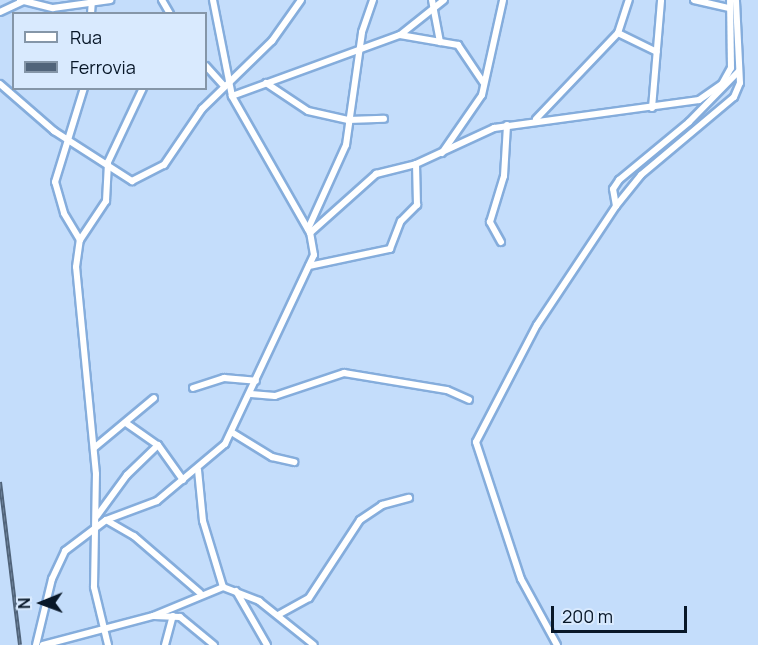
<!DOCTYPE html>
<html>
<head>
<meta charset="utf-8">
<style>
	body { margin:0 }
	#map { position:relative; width:758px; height:645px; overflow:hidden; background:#c4ddfb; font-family:Manrope,sans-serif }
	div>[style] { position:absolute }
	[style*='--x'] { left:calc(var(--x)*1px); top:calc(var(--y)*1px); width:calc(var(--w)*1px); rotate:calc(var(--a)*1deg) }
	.roads { filter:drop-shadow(2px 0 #85addc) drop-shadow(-2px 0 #85addc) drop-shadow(0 2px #85addc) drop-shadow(0 -2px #85addc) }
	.minor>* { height:6px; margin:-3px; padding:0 3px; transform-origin:3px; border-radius:3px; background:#fff }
	.rail>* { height:4px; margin-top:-2px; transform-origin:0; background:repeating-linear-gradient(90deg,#d9eafe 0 4.5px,#51647a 0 9px); box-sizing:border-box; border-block:2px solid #51647a }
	span { translate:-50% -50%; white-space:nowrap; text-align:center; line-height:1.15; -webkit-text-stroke:4.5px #d9eafe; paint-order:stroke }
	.legend { position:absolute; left:12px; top:12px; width:195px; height:78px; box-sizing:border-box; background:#d9eafe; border:2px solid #8596a8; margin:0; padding:8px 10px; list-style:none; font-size:18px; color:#081728 }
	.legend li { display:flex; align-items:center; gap:12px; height:30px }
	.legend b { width:30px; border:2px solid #8596a8 }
	.north { position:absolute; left:12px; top:573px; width:60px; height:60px; -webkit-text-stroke:4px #d9eafe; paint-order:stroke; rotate:269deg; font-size:16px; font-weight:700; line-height:24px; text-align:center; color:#081728 }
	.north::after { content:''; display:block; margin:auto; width:21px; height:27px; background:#081728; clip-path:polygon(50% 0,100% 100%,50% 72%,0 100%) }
	.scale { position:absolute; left:551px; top:606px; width:136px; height:27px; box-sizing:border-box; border:3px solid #081728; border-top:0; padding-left:8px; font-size:18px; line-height:21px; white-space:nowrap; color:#081728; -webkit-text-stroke:4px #d9eafe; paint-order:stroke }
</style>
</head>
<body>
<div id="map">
	<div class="roads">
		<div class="minor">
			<div style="--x:20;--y:0;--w:34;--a:14"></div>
			<div style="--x:53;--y:8;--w:58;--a:-8"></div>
			<div style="--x:162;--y:0;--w:16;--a:60"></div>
			<div style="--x:432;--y:0;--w:43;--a:79.2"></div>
			<div style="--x:694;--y:0;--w:35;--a:13"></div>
			<div style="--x:0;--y:12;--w:26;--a:-25"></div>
			<div style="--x:91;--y:14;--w:14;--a:-86"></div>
			<div style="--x:618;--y:33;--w:43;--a:26"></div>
			<div style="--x:400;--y:35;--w:59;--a:9.8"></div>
			<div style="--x:458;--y:45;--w:45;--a:56"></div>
			<div style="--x:206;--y:66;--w:27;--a:48"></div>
			<div style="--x:266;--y:83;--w:50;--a:33.7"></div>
			<div style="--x:308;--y:111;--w:41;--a:12.7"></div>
			<div style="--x:348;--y:120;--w:36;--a:-2"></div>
			<div style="--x:0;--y:84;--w:72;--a:41"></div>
			<div style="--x:54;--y:131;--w:93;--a:32.7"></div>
			<div style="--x:132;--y:181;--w:36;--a:-27"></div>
			<div style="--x:164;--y:165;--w:68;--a:-55.8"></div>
			<div style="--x:202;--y:109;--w:98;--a:-44.2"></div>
			<div style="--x:272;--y:41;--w:50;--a:-54.7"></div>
			<div style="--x:232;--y:96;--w:179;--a:-20"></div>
			<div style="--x:400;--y:35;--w:56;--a:-38.5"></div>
			<div style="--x:652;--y:108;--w:108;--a:-85.2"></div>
			<div style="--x:536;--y:119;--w:119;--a:-46.4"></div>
			<div style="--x:618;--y:33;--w:35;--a:-72"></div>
			<div style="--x:442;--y:153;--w:70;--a:-55.4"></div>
			<div style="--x:482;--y:95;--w:97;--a:-77.5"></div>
			<div style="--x:616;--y:206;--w:17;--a:-100"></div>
			<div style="--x:613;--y:189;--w:11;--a:-56"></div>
			<div style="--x:619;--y:180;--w:91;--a:-39.6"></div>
			<div style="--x:689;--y:122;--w:71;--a:-45.6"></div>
			<div style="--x:308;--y:229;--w:92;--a:-65.7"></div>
			<div style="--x:346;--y:145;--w:114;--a:-81.9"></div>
			<div style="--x:362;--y:32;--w:34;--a:-71"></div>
			<div style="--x:310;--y:233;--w:89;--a:-41.8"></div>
			<div style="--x:376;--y:174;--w:41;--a:-14"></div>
			<div style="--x:416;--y:164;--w:86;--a:-24.8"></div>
			<div style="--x:494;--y:128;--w:207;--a:-7.8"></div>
			<div style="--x:699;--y:100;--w:28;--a:-35"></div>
			<div style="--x:722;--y:84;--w:18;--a:-61"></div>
			<div style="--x:731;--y:68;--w:68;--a:-90.8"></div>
			<div style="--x:80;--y:240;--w:31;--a:-121"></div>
			<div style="--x:64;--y:213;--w:32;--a:-106"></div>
			<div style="--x:55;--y:182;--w:98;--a:-72.9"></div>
			<div style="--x:501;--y:242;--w:23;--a:-119"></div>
			<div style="--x:490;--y:222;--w:48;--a:-73.1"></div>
			<div style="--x:504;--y:176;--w:51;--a:-86.6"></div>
			<div style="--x:309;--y:266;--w:83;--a:-11.9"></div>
			<div style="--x:390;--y:249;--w:30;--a:-69"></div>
			<div style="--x:401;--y:221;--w:23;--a:-45"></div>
			<div style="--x:417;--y:205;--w:41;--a:-91.4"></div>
			<div style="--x:193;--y:388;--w:33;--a:-18"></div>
			<div style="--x:224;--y:378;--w:32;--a:5"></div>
			<div style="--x:251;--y:394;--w:24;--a:5"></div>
			<div style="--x:275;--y:396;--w:73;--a:-18.4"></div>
			<div style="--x:344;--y:373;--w:104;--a:9.4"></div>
			<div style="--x:447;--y:390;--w:24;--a:24"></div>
			<div style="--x:126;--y:423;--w:39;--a:35"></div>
			<div style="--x:158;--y:445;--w:43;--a:54.5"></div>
			<div style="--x:233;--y:433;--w:46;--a:31.6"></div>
			<div style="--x:272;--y:457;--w:23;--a:13"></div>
			<div style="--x:94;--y:448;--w:78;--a:-39.8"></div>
			<div style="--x:198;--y:470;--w:51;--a:84.4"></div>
			<div style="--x:203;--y:521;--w:69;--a:73.1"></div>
			<div style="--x:97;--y:516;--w:51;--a:-53.8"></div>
			<div style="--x:127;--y:475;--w:43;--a:-44.1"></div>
			<div style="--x:106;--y:520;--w:32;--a:30"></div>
			<div style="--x:134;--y:536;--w:87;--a:40.8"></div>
			<div style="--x:236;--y:591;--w:62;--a:60.1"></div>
			<div style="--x:278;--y:615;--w:35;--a:-29"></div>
			<div style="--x:309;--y:598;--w:93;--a:-56.8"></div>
			<div style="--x:360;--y:520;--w:27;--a:-34"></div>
			<div style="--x:382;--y:505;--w:28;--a:-15"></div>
			<div style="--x:154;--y:616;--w:26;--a:2"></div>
			<div style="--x:180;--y:617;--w:44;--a:39.5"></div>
			<div style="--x:36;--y:645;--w:68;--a:-76.4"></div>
			<div style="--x:52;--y:579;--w:31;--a:-65"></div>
			<div style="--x:65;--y:551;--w:51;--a:-37.1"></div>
			<div style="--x:106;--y:520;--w:54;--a:-20.4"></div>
			<div style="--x:157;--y:501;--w:89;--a:-40"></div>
			<div style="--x:225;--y:444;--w:209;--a:-64.8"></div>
			<div style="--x:314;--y:255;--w:22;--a:-100"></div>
			<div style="--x:310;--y:233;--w:158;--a:-119.7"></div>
			<div style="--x:232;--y:96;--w:98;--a:-101.2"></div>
			<div style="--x:43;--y:645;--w:114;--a:-14.8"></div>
			<div style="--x:153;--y:616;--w:76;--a:-22.5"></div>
			<div style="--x:223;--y:587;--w:39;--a:21"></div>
			<div style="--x:259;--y:601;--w:70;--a:38.7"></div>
			<div style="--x:108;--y:645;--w:60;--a:-103.6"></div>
			<div style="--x:94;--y:587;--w:113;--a:-89"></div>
			<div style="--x:96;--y:474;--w:208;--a:-95.5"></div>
			<div style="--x:76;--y:267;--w:27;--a:-82"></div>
			<div style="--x:80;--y:240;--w:47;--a:-56.3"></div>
			<div style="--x:106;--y:201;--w:39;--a:-87"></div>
			<div style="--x:108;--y:162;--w:82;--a:-64.7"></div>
			<div style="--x:165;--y:645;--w:30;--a:-75"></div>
			<div style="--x:557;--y:645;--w:75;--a:-118.6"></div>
			<div style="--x:521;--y:579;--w:144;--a:-108.2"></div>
			<div style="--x:476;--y:442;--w:132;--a:-62.5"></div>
			<div style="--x:537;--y:325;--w:143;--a:-56.4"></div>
			<div style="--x:616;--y:206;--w:40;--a:-51"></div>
			<div style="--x:641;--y:175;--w:121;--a:-40"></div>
			<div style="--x:734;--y:97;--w:15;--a:-67"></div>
			<div style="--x:740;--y:83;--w:83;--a:-92.8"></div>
		</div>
	</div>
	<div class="rail">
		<div style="--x:0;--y:482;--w:164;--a:83"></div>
	</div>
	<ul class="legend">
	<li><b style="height:8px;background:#fff"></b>Rua</li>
	<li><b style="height:8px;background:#51647a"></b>Ferrovia</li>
	</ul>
	<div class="north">N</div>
	<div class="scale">200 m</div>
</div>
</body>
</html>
